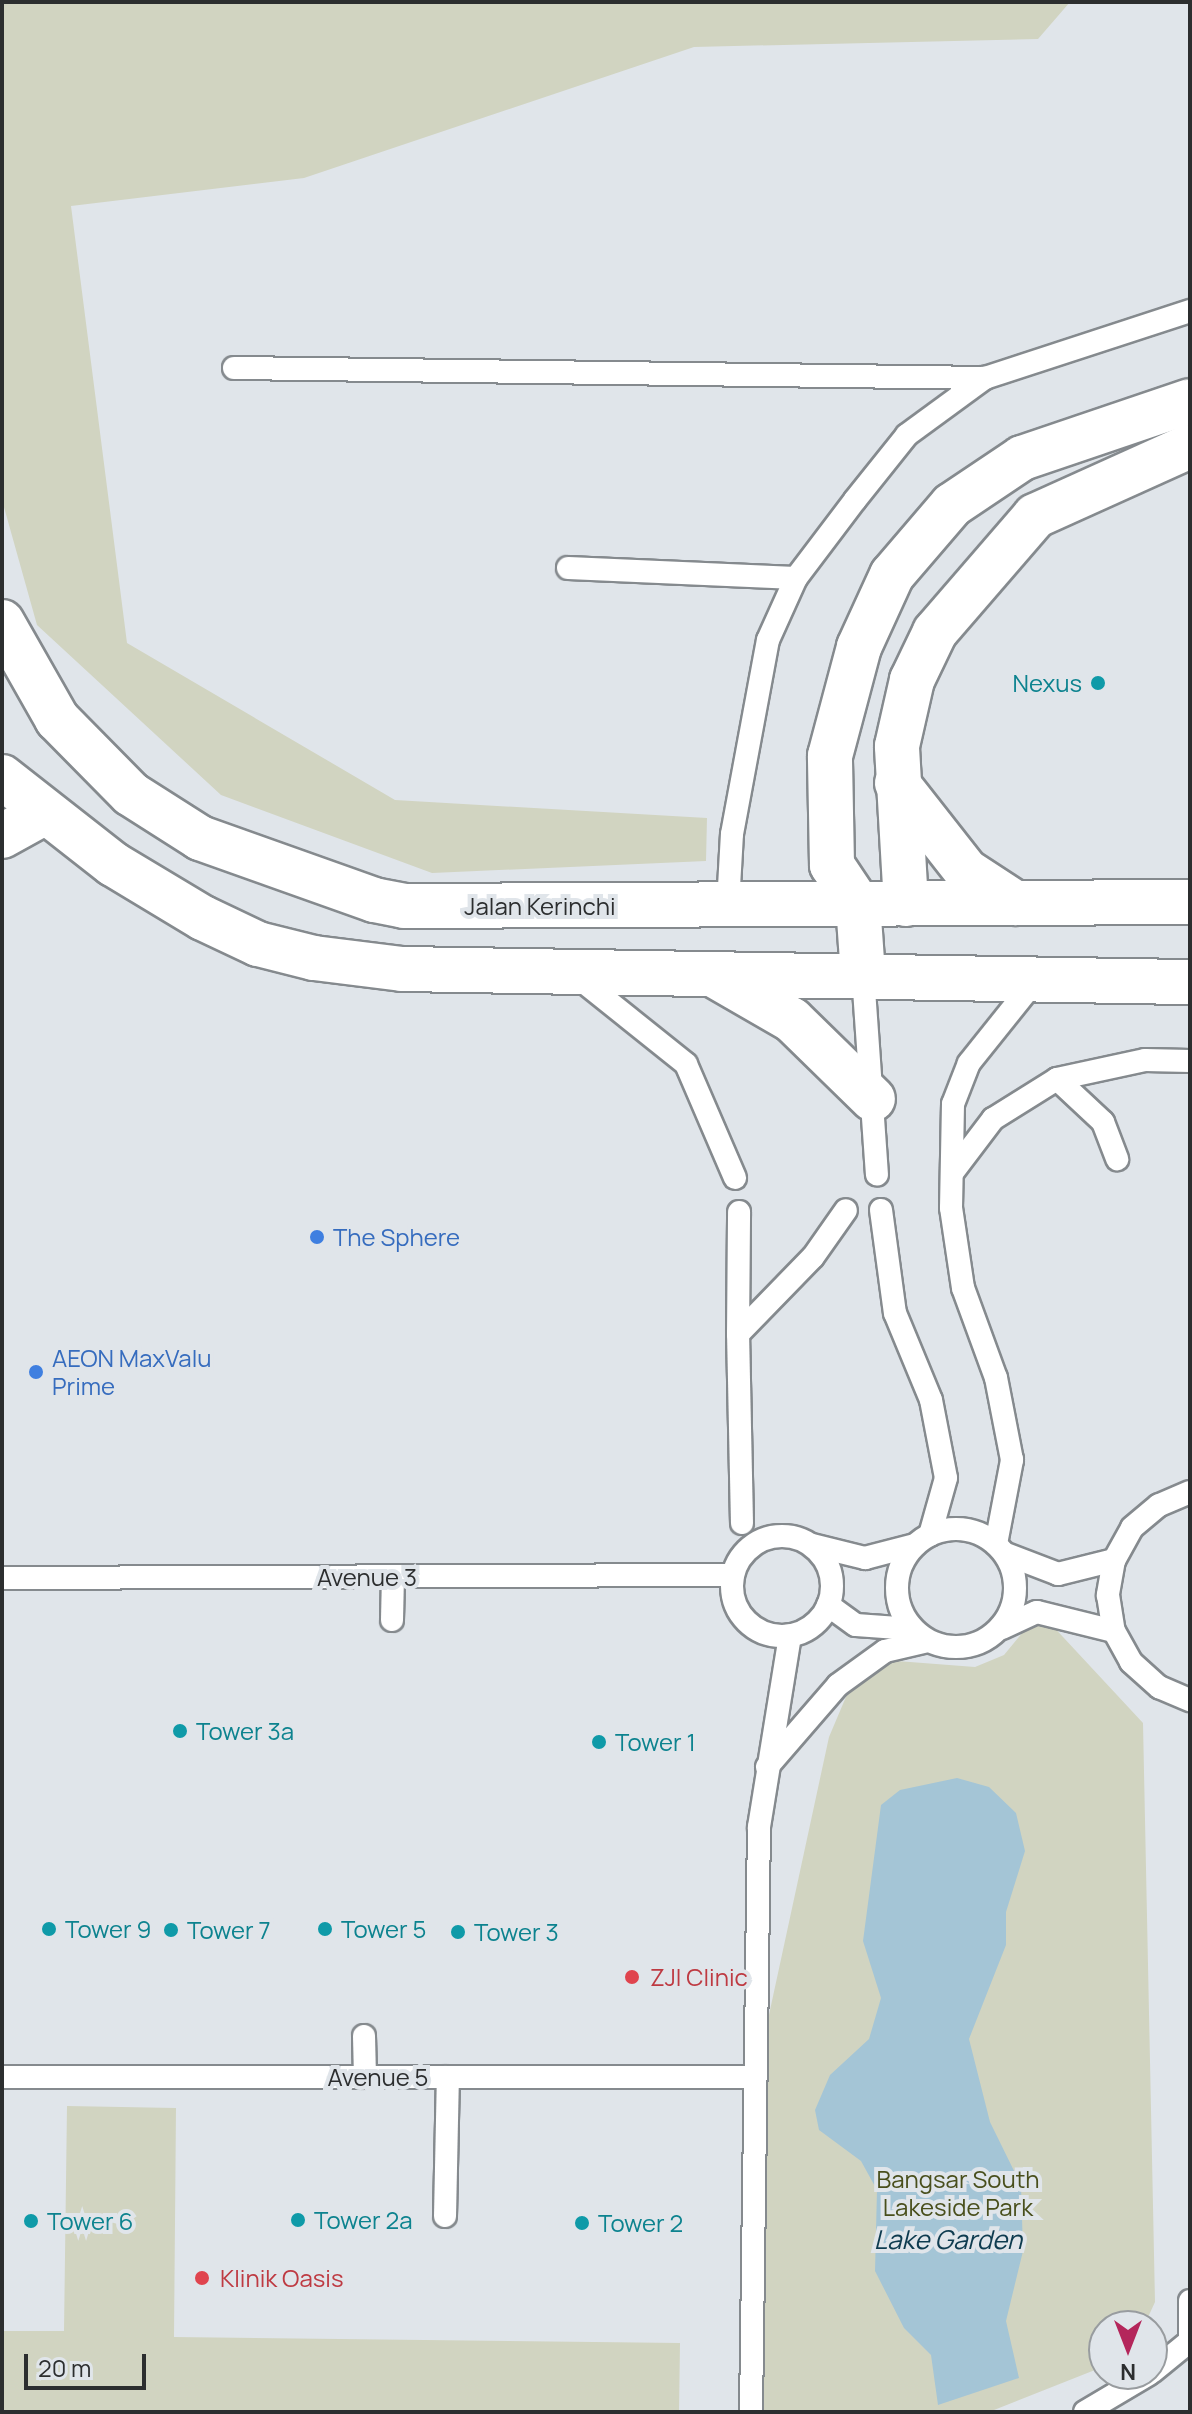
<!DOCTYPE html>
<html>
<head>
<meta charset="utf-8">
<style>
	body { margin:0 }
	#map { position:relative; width:1192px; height:2414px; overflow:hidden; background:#e0e5ea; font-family:Manrope,sans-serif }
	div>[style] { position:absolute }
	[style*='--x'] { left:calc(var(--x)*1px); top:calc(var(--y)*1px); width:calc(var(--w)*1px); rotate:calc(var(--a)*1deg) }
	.green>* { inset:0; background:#d1d4c1 }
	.water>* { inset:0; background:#a4c5d6 }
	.roads { filter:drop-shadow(2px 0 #858a8e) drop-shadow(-2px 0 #858a8e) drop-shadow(0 2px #858a8e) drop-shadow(0 -2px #858a8e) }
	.service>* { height:22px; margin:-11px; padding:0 11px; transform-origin:11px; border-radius:11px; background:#fff }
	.service>.ring { margin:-11px; padding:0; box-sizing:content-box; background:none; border:22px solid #fff; border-radius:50% }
	.minor>* { height:44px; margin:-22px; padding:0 22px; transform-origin:22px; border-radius:22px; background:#fff }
	.secondary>* { height:44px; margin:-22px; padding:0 22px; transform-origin:22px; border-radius:22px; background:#fff }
	.dots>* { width:22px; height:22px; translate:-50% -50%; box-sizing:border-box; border:4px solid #e0e5ea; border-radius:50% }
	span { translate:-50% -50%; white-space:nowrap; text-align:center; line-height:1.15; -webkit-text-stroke:8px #e0e5ea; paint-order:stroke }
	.culture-label { font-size:24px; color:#0d838f }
	.right { translate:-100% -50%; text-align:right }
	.left { translate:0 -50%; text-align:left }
	.street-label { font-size:24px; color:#2c2e2f }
	.shop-label { font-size:24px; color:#366cbe }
	.health-label { font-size:24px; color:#be3a42 }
	.park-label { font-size:24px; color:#494f1c }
	.water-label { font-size:26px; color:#0e3b4f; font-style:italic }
	.frame { position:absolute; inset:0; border:4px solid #2c2e2f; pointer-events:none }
	.north { position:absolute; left:1088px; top:2310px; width:80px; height:80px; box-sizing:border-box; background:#e0e5ea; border:2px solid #989c9f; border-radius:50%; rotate:180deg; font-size:22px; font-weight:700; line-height:32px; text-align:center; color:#2c2e2f }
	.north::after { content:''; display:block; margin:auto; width:28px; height:36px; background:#b4265b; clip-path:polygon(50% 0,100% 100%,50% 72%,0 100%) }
	.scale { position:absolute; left:24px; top:2354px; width:122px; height:36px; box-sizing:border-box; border:4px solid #2c2e2f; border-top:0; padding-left:10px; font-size:24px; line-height:28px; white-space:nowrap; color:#2c2e2f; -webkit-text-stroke:6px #e0e5ea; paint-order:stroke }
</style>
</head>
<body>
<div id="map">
	<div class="green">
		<div style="clip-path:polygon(2px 2px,1070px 2px,1038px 39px,694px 47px,304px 178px,71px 206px,127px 643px,395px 800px,707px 818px,706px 861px,432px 873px,221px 795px,37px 625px,2px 500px)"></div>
		<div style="clip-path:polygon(1032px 1621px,1050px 1623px,1143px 1723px,1155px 2302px,1144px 2326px,1104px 2326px,1100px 2368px,989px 2412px,755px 2412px,767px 2024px,829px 1737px,851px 1685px,884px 1660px,975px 1667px,1004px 1655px)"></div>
		<div style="clip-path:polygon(67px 2106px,176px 2108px,174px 2337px,680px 2343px,679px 2412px,2px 2412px,2px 2331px,64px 2331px)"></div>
	</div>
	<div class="water">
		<div style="clip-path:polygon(957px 1778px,989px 1787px,1016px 1813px,1025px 1851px,1006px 1912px,1006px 1945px,969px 2039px,990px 2122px,1021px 2185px,1023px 2251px,1006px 2321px,1019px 2378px,938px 2405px,931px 2355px,904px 2328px,875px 2271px,877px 2190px,861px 2161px,819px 2130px,815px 2110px,830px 2075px,869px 2039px,881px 1998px,863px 1941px,881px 1805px,900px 1790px)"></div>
	</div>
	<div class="roads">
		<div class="service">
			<div style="--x:234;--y:368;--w:751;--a:0.76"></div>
			<div style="--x:568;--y:568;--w:228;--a:2.5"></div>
			<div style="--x:728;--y:905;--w:71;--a:-86.8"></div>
			<div style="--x:732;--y:834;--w:197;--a:-79.5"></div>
			<div style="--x:768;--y:640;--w:68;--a:-65.7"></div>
			<div style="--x:796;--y:578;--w:98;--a:-52.9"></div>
			<div style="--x:855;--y:500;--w:83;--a:-51.3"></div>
			<div style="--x:907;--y:435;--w:97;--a:-36.2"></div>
			<div style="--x:985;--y:378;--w:216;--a:-18.1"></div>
			<div style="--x:575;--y:975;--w:142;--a:38.7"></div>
			<div style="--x:686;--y:1064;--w:124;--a:66.7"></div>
			<div style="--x:863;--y:975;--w:200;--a:86"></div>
			<div style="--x:1057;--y:1079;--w:63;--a:43.1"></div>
			<div style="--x:1103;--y:1122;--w:40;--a:69"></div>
			<div style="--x:952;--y:1173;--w:68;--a:-52.8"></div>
			<div style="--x:993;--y:1119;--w:75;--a:-32"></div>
			<div style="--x:1057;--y:1079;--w:90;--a:-12.2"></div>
			<div style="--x:1145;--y:1060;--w:45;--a:1.3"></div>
			<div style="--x:881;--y:1210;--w:104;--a:82.3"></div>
			<div style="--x:895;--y:1313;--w:94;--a:67.5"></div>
			<div style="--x:931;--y:1400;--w:79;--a:79.1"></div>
			<div style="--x:946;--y:1478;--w:59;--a:105.7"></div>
			<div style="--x:738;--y:1334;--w:122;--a:-89.5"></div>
			<div style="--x:1190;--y:1492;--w:34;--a:157"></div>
			<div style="--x:1159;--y:1505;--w:35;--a:140"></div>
			<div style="--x:1132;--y:1528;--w:37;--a:119"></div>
			<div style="--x:1114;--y:1560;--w:36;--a:100"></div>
			<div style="--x:1108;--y:1595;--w:36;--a:81"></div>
			<div style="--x:1114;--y:1631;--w:35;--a:61"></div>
			<div style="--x:1131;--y:1662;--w:38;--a:42"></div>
			<div style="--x:1159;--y:1687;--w:34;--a:23"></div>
			<div style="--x:742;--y:1523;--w:189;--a:-91.2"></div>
			<div style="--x:738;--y:1334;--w:107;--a:-45.8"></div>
			<div style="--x:813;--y:1257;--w:57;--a:-54.9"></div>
			<div class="ring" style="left:897px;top:1529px;width:96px;height:96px"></div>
			<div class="ring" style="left:732px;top:1536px;width:78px;height:78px"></div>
			<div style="--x:996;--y:1544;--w:86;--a:-79.2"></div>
			<div style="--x:1012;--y:1460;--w:84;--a:-101"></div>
			<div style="--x:996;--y:1378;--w:96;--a:-110.1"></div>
			<div style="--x:963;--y:1288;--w:81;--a:-98.5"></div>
			<div style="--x:951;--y:1208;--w:104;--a:-88.9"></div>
			<div style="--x:953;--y:1104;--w:44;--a:-68.7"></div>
			<div style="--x:969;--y:1063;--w:104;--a:-51.3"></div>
			<div style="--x:812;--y:1545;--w:55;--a:13.8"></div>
			<div style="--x:865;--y:1558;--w:52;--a:-14.6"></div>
			<div style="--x:1006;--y:1554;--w:56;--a:21"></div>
			<div style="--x:1058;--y:1574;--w:58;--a:-14"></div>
			<div style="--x:2;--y:1578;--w:731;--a:-0.24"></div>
			<div style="--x:828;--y:1605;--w:34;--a:36"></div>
			<div style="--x:856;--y:1625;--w:56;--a:4.1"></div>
			<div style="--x:392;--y:1620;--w:43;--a:-88.7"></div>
			<div style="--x:1002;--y:1628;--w:38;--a:-25"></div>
			<div style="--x:1037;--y:1612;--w:79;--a:13.9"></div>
			<div style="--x:767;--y:1767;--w:108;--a:-49.1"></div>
			<div style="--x:838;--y:1685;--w:58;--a:-35.9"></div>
			<div style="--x:885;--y:1651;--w:44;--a:-13.1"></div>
			<div style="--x:364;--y:2036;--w:41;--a:88.6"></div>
			<div style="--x:2;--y:2077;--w:751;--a:0"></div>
			<div style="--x:445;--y:2216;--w:139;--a:-88.8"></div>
			<div style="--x:1190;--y:2341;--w:40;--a:-90"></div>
			<div style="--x:1152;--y:2372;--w:49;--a:-39.2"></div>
			<div style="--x:751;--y:2412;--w:585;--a:-89.22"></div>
			<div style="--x:759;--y:1827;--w:194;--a:-80.8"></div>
			<div style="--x:1085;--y:2412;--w:74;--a:-30.7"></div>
		</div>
		<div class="minor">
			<div style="--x:2;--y:836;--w:46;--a:-28.8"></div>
			<div style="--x:906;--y:904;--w:158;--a:-93.3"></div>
			<div style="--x:897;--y:746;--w:68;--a:-77.2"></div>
			<div style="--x:912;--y:680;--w:53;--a:-64.4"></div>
			<div style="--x:935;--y:632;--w:153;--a:-49.2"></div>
			<div style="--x:1035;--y:516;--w:170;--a:-24.3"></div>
			<div style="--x:863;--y:975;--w:71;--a:-94"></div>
			<div style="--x:858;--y:904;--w:47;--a:-123.7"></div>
			<div style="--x:832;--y:865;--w:109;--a:-91.1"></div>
			<div style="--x:830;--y:756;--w:113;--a:-75.1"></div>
			<div style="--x:859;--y:647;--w:79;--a:-65.4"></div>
			<div style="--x:892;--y:575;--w:92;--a:-49.4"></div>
			<div style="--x:952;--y:505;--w:84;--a:-33.9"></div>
			<div style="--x:1022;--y:458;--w:177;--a:-18.7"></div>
		</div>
		<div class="secondary">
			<div style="--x:2;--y:622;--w:112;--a:60.4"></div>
			<div style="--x:57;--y:719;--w:105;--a:45.4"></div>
			<div style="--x:131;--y:794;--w:82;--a:32.5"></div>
			<div style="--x:200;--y:838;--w:185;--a:19.6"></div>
			<div style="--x:374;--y:900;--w:31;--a:11"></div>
			<div style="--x:404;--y:906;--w:786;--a:-0.29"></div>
			<div style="--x:2;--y:777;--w:141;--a:38.1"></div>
			<div style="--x:113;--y:864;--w:105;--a:31"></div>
			<div style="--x:203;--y:918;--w:61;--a:25.3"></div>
			<div style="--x:258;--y:944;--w:58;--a:14"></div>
			<div style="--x:314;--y:958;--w:89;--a:7.1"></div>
			<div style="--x:402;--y:969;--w:788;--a:0.95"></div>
			<div style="--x:897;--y:783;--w:112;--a:51.9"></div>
			<div style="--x:966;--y:871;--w:59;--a:33.1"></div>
			<div style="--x:712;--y:974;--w:92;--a:29.9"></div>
			<div style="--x:792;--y:1020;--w:113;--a:44.3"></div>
		</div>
	</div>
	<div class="dots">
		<div style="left:1098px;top:683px;background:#0f9aa8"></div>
		<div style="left:317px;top:1237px;background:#3f7fe0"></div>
		<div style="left:36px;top:1372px;background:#3f7fe0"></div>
		<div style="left:180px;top:1731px;background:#0f9aa8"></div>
		<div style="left:599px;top:1742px;background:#0f9aa8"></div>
		<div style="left:49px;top:1929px;background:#0f9aa8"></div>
		<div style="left:325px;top:1929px;background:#0f9aa8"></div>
		<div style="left:171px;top:1930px;background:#0f9aa8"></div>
		<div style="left:458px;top:1932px;background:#0f9aa8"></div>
		<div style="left:632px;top:1977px;background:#e0444e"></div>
		<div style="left:298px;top:2220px;background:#0f9aa8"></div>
		<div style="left:31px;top:2221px;background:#0f9aa8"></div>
		<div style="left:582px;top:2223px;background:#0f9aa8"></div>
		<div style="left:202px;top:2278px;background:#e0444e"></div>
	</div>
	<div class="culture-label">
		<span class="right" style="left:1082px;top:683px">Nexus</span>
		<span class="left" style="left:196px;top:1731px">Tower 3a</span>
		<span class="left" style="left:615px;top:1742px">Tower 1</span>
		<span class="left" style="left:65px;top:1929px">Tower 9</span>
		<span class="left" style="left:341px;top:1929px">Tower 5</span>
		<span class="left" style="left:187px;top:1930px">Tower 7</span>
		<span class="left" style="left:474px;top:1932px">Tower 3</span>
		<span class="left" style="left:314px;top:2220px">Tower 2a</span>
		<span class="left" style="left:47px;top:2221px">Tower 6</span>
		<span class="left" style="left:598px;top:2223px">Tower 2</span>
	</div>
	<div class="street-label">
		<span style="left:540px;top:906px">Jalan Kerinchi</span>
		<span style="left:367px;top:1577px">Avenue 3</span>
		<span style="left:378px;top:2077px">Avenue 5</span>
	</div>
	<div class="shop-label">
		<span class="left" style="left:333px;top:1237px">The Sphere</span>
		<span class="left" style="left:52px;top:1372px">AEON MaxValu<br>Prime</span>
	</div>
	<div class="health-label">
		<span class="left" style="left:650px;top:1977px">ZJI Clinic</span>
		<span class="left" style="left:220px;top:2278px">Klinik Oasis</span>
	</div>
	<div class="park-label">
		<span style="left:958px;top:2193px">Bangsar South<br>Lakeside Park</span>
	</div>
	<div class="water-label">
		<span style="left:948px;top:2240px">Lake Garden</span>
	</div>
	<div class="frame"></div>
	<div class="north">N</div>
	<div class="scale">20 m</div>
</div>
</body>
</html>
